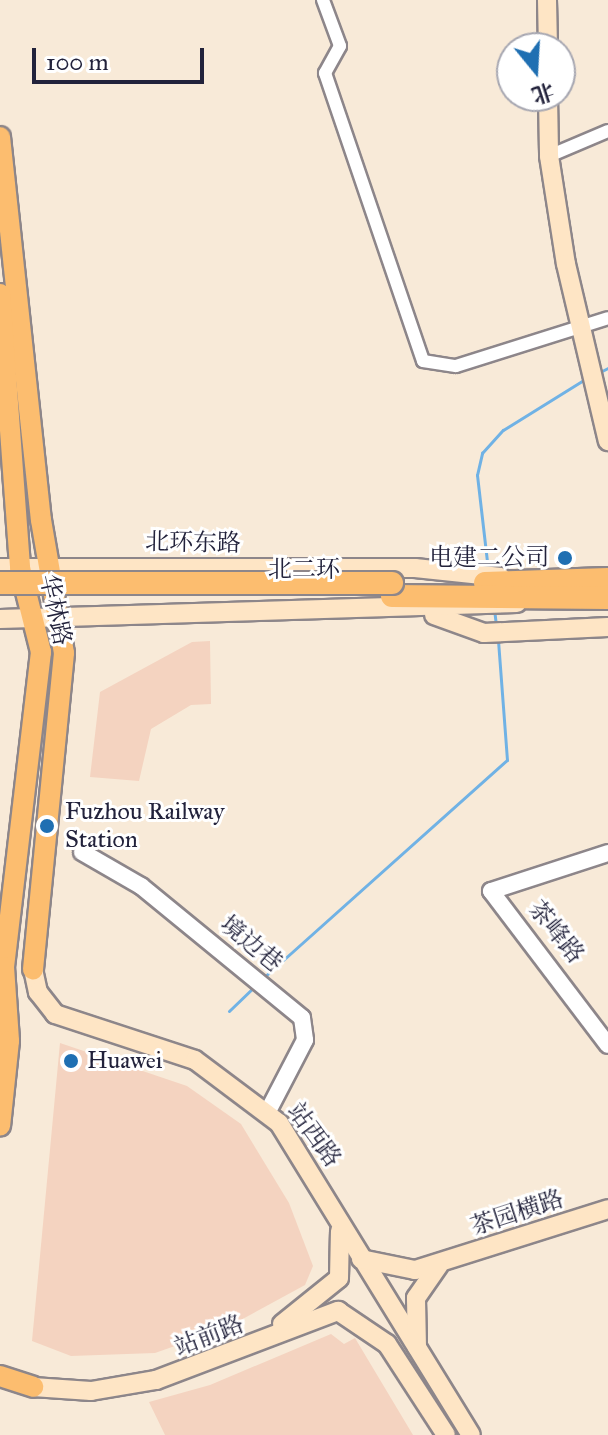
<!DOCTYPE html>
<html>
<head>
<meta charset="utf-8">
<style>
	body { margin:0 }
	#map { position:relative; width:608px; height:1435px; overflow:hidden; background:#f8ead8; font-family:"IM FELL Great Primer","Noto Serif SC",serif }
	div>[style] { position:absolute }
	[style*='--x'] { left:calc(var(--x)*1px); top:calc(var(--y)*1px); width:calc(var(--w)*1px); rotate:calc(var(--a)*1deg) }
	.built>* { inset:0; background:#f4d3c0 }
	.stream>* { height:3px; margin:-1.5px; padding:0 1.5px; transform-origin:1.5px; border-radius:1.5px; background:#70b2e5 }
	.roads { filter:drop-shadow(2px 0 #8d868a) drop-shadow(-2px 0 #8d868a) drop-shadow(0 2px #8d868a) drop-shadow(0 -2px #8d868a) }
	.minor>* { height:12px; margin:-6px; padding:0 6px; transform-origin:6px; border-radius:6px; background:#fff }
	.tertiary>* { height:16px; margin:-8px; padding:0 8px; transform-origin:8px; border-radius:8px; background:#fff }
	.secondary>* { height:18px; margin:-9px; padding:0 9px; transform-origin:9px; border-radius:9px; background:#fee5c5 }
	.primary>* { height:20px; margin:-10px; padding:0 10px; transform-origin:10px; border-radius:10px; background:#fcbd6f }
	.trunk>* { height:22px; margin:-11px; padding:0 11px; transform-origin:11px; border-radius:11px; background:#fcbd6f }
	.bridges { filter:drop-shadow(2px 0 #8d868a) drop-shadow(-2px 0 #8d868a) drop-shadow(0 2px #8d868a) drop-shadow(0 -2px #8d868a) }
	.trunk-bridge>* { height:22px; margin:-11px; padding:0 11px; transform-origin:11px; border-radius:11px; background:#fcbd6f }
	.dots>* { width:22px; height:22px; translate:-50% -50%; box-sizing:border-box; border:4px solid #fff; border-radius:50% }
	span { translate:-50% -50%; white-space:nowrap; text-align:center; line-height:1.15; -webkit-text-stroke:6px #fff; paint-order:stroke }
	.street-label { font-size:24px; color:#22223b }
	.poi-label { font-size:24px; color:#22223b }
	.right { translate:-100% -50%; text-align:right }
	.left { translate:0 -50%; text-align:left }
	.north { position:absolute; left:496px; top:32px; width:80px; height:80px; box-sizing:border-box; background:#fff; border:2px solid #a7a7b1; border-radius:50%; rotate:162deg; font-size:22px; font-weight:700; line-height:32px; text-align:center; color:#22223b }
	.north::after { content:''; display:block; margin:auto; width:28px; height:36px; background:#1f6fb2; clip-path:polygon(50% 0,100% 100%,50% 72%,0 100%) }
	.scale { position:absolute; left:32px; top:48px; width:172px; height:36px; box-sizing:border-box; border:4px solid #22223b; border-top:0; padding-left:10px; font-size:24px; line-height:28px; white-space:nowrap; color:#22223b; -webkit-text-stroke:6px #fff; paint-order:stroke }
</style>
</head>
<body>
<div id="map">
	<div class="built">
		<div style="clip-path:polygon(210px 641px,211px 704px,191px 705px,151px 729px,139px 781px,90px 777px,100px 692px,192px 642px)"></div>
		<div style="clip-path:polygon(60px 1043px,187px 1086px,241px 1124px,289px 1203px,313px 1266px,305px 1285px,226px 1328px,155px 1353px,71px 1356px,32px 1341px)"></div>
		<div style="clip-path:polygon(331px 1334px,344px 1344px,355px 1338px,413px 1435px,165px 1435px,149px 1402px,210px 1385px)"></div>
	</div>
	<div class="stream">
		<div style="--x:598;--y:373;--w:11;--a:-27"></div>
		<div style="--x:488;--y:570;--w:96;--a:-96.6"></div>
		<div style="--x:477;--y:475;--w:23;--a:-77"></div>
		<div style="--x:482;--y:453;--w:31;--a:-48"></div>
		<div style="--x:503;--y:430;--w:99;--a:-31.8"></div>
		<div style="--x:494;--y:609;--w:16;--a:83"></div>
		<div style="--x:263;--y:978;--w:327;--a:-41.8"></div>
		<div style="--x:507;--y:760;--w:120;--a:-94.3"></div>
		<div style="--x:229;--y:1011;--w:36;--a:-44"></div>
	</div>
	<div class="roads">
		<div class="minor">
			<div style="--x:323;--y:0;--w:49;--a:69.7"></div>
			<div style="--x:340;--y:46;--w:31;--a:119"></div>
			<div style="--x:325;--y:73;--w:304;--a:71.2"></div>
			<div style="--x:423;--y:361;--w:33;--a:9"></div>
			<div style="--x:456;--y:366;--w:159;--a:-17.5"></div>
			<div style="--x:549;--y:156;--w:64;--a:-23"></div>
		</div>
		<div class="tertiary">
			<div style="--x:82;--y:852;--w:68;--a:30"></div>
			<div style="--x:141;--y:886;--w:208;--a:39.3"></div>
			<div style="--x:302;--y:1018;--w:22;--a:82"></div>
			<div style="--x:305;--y:1040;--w:80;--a:117.5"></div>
			<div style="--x:608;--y:853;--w:123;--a:162"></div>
			<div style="--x:491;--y:891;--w:193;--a:52.8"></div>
		</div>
		<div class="secondary">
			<div style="--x:547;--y:0;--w:48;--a:88.8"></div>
			<div style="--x:548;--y:96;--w:60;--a:89"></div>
			<div style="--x:549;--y:156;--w:109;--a:81.1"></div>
			<div style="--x:566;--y:264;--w:182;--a:76.7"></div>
			<div style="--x:0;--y:568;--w:415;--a:0"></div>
			<div style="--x:415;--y:568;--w:86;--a:6"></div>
			<div style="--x:434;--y:615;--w:53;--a:19.8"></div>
			<div style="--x:484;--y:633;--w:124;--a:-2.8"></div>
			<div style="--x:0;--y:619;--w:517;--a:-1.77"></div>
			<div style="--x:33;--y:969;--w:24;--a:78"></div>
			<div style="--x:38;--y:992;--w:28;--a:52"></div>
			<div style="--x:55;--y:1014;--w:147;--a:18.2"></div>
			<div style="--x:195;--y:1060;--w:105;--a:36.9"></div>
			<div style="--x:279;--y:1123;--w:366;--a:58.4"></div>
			<div style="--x:361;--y:1259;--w:55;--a:11.5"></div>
			<div style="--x:415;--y:1270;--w:202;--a:-17.5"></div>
			<div style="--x:282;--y:1324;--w:73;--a:-38.9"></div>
			<div style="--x:339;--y:1278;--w:47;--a:-88.8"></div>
			<div style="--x:417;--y:1347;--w:49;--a:-91.2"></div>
			<div style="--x:416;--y:1298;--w:40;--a:-55.1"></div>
			<div style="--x:33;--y:1387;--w:58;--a:3.9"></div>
			<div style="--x:91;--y:1391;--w:66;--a:-9.6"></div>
			<div style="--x:156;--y:1380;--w:195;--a:-20.8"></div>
			<div style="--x:338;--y:1311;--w:59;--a:34"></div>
			<div style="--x:387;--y:1344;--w:108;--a:57"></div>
		</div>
		<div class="primary">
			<div style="--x:0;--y:137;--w:385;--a:83.9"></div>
			<div style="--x:41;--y:520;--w:135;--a:80.2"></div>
			<div style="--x:64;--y:653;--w:318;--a:95.6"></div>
			<div style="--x:0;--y:294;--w:275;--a:85.8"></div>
			<div style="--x:20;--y:568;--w:87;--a:76"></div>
			<div style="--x:41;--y:652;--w:317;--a:96.7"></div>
			<div style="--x:4;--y:967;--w:74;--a:86.1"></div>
			<div style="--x:9;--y:1041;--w:85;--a:96"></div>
			<div style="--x:0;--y:1376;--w:35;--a:18"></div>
		</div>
		<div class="trunk">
			<div style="--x:485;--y:583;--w:123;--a:-1.9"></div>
			<div style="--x:392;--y:596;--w:216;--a:0.5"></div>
		</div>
	</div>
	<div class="bridges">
		<div class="trunk-bridge">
			<div style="--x:0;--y:583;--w:392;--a:0"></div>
		</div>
	</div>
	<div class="dots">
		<div style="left:565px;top:558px;background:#1f6fb2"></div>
		<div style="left:47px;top:826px;background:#1f6fb2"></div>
		<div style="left:71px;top:1061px;background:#1f6fb2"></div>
	</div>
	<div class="street-label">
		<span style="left:193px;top:543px;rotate:1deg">北环东路</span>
		<span style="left:304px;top:570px">北二环</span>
		<span style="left:55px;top:610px;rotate:78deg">华林路</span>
		<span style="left:556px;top:932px;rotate:51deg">茶峰路</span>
		<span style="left:251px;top:944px;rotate:39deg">境边巷</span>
		<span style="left:314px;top:1135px;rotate:54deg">站西路</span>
		<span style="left:517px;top:1213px;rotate:-18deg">茶园横路</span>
		<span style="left:209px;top:1336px;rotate:-21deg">站前路</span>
	</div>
	<div class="poi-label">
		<span class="right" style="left:549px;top:558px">电建二公司</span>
		<span class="left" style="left:65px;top:826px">Fuzhou Railway<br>Station</span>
		<span class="left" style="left:87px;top:1061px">Huawei</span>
	</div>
	<div class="north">北</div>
	<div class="scale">100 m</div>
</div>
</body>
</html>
